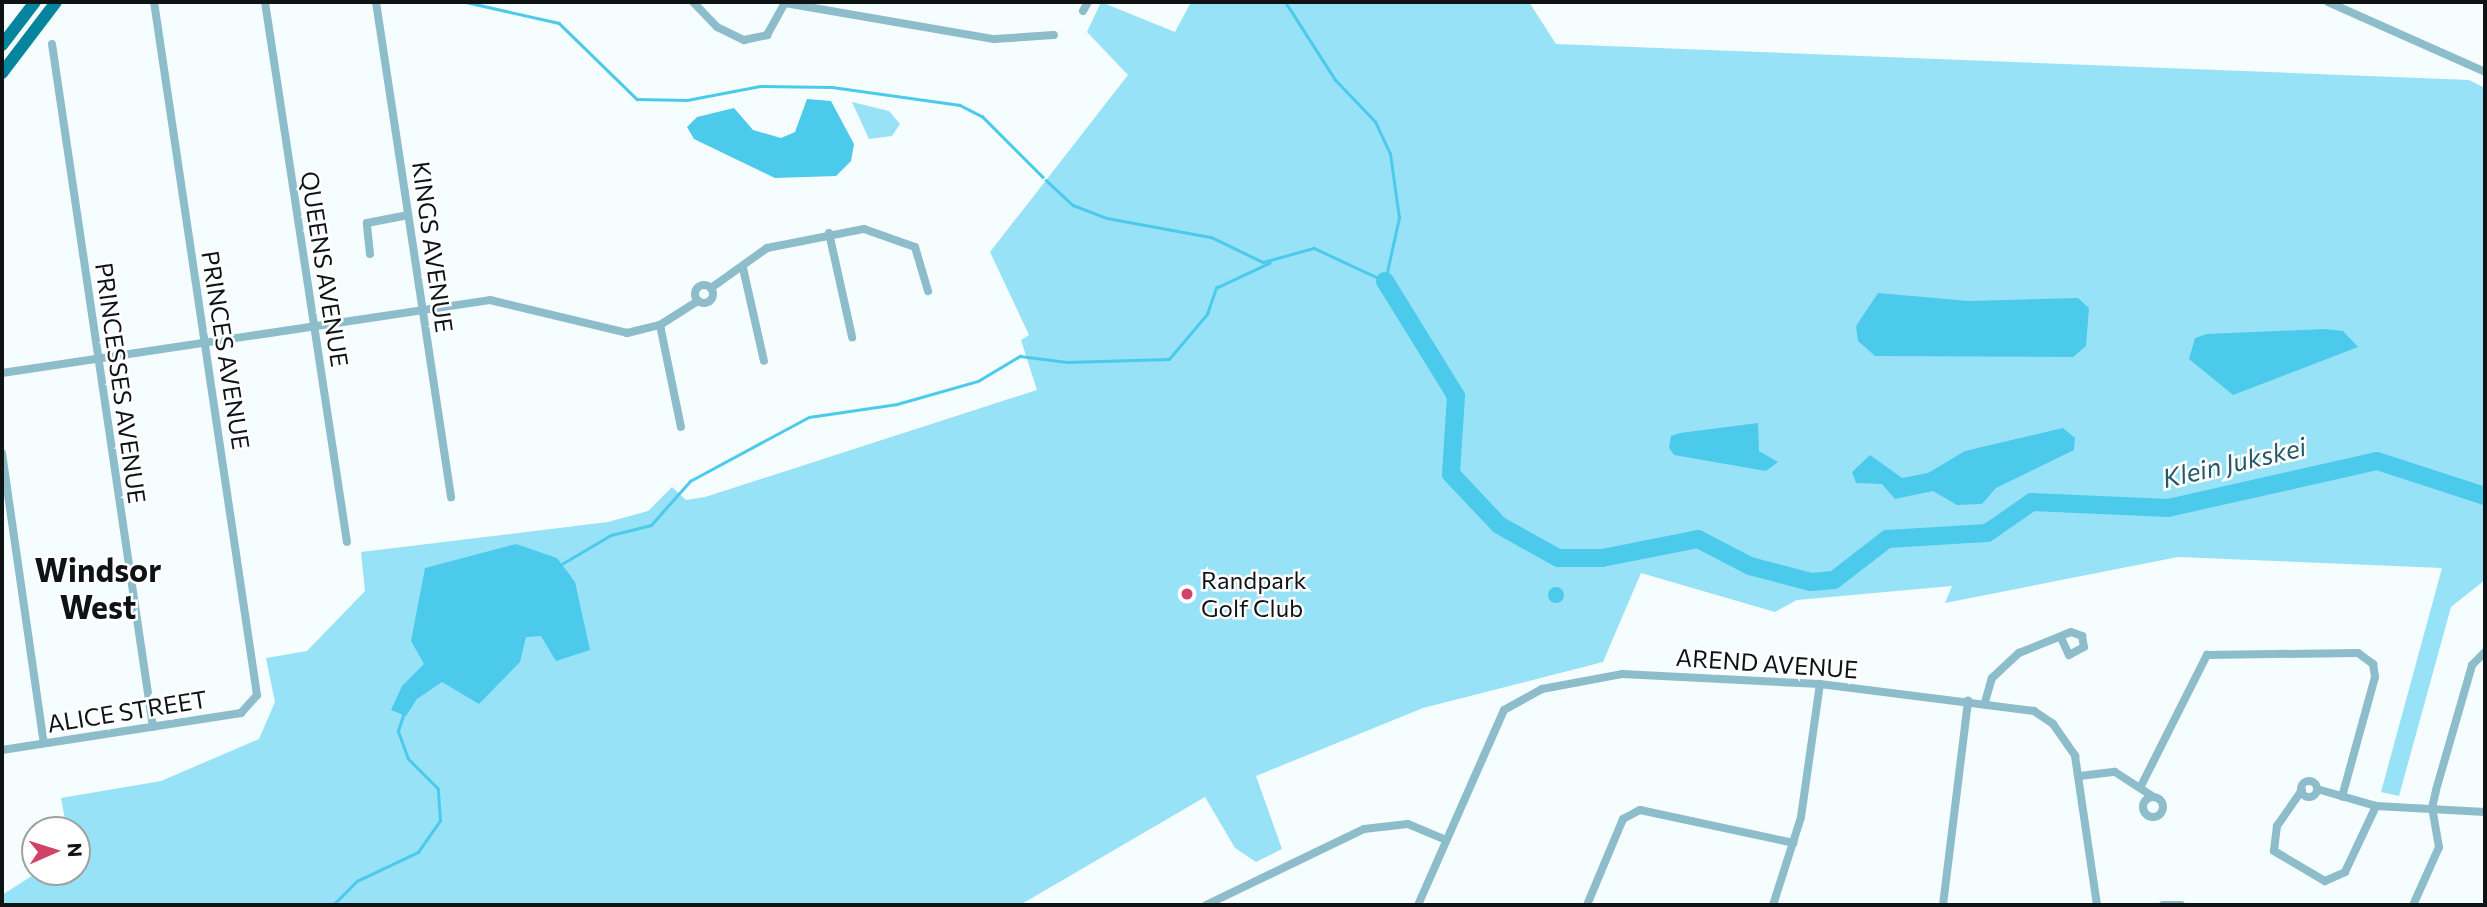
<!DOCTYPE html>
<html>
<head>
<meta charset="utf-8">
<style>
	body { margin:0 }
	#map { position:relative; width:2487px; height:907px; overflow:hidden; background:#f5fdff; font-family:Commissioner,sans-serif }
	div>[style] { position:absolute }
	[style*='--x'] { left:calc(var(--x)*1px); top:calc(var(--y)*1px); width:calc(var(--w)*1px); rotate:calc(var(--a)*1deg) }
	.green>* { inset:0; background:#98e2f8 }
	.water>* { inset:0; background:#4bcaec }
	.round { border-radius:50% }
	.stream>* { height:2.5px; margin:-1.25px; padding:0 1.25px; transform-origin:1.25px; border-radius:1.25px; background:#4bcaec }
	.river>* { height:18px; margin:-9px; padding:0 9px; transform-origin:9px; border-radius:9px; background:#4bcaec }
	.street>* { height:8px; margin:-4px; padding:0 4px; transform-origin:4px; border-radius:4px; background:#8dbcca }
	.street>.ring { margin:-4px; padding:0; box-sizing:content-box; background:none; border:8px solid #8dbcca; border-radius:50% }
	.primary>* { height:12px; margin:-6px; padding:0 6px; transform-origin:6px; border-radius:6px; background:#06849e }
	.dots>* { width:19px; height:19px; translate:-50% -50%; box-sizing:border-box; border:4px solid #fff; border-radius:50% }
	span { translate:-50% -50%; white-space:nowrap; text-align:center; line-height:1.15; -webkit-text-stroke:5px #fff; paint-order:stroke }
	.street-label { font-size:24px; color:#101314 }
	.poi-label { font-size:24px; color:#101314 }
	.left { translate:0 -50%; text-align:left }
	.water-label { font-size:26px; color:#255967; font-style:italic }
	.district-label { font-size:32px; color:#101314; font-weight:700 }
	.frame { position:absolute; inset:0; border:4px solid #101314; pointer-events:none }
	.north { position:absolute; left:21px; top:816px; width:70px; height:70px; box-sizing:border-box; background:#fff; border:2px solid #9fa1a1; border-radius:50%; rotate:87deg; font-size:19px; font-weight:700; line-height:28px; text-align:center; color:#101314 }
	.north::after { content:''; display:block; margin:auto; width:24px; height:32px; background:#d14268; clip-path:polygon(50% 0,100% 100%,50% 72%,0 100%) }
</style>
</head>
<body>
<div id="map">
	<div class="green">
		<div style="clip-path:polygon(1101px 2px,1175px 32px,1191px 2px,1529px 2px,1556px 44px,2469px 80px,2485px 88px,2485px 580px,2451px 607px,2399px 796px,2381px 792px,2442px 568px,2178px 557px,1945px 603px,1952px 586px,1797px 600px,1775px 612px,1641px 573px,1603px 662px,1423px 708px,1256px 776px,1282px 849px,1256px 862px,1235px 848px,1205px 797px,1020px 905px,2px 905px,2px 895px,38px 872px,77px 872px,77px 830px,67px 830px,61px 798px,161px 781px,259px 739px,275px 702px,266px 658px,307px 651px,365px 591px,361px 552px,608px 522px,648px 511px,672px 487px,686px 500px,705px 497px,1037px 390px,1021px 340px,1029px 335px,990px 252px,1128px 75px,1087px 32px)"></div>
		<div style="clip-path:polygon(852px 102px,889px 111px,900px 124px,892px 136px,869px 139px)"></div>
	</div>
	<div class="water">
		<div style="clip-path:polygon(807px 99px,831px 101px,854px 144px,851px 161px,836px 176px,775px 178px,694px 139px,687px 127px,697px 117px,734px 108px,753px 130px,781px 138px,795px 132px)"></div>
		<div style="clip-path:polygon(1878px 293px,1969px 301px,2078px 298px,2089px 308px,2086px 346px,2073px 357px,1875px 356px,1858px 341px,1856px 326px)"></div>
		<div style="clip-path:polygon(2325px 329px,2343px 331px,2358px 347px,2233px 395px,2189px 359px,2195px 338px,2207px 334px)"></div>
		<div style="clip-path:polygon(1758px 423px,1759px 451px,1778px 462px,1766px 471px,1674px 455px,1669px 448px,1671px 436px,1680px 433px)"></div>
		<div style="clip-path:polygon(2063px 428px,2075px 438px,2074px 450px,1996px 488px,1982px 504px,1957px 505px,1933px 491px,1895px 499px,1882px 484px,1856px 483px,1852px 472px,1870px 455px,1902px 478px,1928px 473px,1965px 451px)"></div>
		<div style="clip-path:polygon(516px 544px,557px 558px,575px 582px,590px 650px,556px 661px,541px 636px,526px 637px,520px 662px,479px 704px,442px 682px,417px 699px,406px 716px,391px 710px,402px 686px,424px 664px,411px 641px,425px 568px)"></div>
		<div class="round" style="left:1548px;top:587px;width:16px;height:16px"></div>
	</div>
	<div class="stream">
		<div style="--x:466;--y:2;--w:95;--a:12.7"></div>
		<div style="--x:559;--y:23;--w:109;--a:44.3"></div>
		<div style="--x:637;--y:99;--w:50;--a:1.1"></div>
		<div style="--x:687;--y:100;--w:74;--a:-10.9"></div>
		<div style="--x:760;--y:86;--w:72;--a:0.8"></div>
		<div style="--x:832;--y:87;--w:129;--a:8"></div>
		<div style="--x:960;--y:105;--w:25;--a:27"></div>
		<div style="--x:982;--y:116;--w:86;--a:45"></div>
		<div style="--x:1046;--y:180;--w:37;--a:43"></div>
		<div style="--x:1073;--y:205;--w:36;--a:21"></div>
		<div style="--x:1107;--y:218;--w:106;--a:10.4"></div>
		<div style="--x:1211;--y:237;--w:58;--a:25.7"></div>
		<div style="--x:1263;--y:262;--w:53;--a:-15.4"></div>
		<div style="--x:1314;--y:248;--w:78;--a:24.9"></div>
		<div style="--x:1385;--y:281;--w:65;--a:-77.5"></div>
		<div style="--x:1399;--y:218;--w:65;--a:-98"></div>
		<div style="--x:1390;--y:154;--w:35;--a:-115"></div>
		<div style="--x:1375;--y:122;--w:58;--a:-133.6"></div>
		<div style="--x:1335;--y:80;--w:93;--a:-122.7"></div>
		<div style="--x:560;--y:565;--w:59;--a:-30.5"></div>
		<div style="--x:611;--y:535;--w:41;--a:-14"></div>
		<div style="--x:651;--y:525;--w:59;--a:-48.4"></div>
		<div style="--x:690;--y:481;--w:135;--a:-28.3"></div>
		<div style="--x:809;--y:417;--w:89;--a:-8.4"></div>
		<div style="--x:897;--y:404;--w:84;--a:-15.9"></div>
		<div style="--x:978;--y:381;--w:49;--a:-30.8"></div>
		<div style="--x:1020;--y:356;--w:47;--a:7.3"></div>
		<div style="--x:1067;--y:362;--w:102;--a:-1.7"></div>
		<div style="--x:1169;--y:359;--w:59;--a:-49.8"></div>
		<div style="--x:1207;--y:314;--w:28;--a:-71"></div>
		<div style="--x:1216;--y:288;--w:59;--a:-25.3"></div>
		<div style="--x:333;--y:905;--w:34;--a:-45"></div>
		<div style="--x:357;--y:881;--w:68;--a:-25.4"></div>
		<div style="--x:418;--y:852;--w:38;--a:-55"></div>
		<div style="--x:440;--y:821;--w:32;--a:-94"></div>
		<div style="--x:438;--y:789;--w:42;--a:-135"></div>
		<div style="--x:408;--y:759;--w:30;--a:-110"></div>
		<div style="--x:398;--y:731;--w:20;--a:-72"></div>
	</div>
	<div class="river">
		<div style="--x:1385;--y:281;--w:135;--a:58.3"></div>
		<div style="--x:1456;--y:396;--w:78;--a:93.7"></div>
		<div style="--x:1451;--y:474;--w:70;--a:46.7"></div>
		<div style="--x:1499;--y:525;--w:68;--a:29.2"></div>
		<div style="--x:1558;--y:558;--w:44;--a:0"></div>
		<div style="--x:1602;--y:558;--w:98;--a:-11.2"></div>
		<div style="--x:1698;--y:539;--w:59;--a:27.4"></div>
		<div style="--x:1750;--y:566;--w:63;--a:14.7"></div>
		<div style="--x:1811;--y:582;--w:23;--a:-5"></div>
		<div style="--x:1834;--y:580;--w:67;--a:-37.7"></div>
		<div style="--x:1887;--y:539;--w:100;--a:-3.4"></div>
		<div style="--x:1987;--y:533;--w:55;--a:-34.6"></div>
		<div style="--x:2032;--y:502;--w:136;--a:2.5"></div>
		<div style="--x:2168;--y:508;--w:214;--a:-12.7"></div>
		<div style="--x:2377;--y:461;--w:114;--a:18"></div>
	</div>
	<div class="street">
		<div style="--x:265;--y:2;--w:546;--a:81.37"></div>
		<div style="--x:376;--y:2;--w:501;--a:81.38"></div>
		<div style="--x:693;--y:2;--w:35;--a:46"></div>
		<div style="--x:717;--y:27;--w:30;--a:26"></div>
		<div style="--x:744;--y:40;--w:24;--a:-12"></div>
		<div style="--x:767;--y:35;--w:37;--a:-61"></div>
		<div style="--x:785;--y:3;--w:212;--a:9.8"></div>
		<div style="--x:994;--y:39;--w:60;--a:-3.8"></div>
		<div style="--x:2328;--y:2;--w:172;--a:24"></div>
		<div style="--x:1083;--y:11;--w:10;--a:-61"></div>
		<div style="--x:52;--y:44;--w:690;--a:81.59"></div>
		<div style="--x:829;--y:233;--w:107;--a:77.5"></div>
		<div style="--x:370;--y:254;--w:31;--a:-96"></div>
		<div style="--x:367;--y:223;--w:42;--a:-11"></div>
		<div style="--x:743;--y:268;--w:95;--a:77.3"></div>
		<div class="ring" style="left:695px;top:285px;width:10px;height:10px"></div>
		<div style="--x:711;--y:288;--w:69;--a:-35.5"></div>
		<div style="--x:767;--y:248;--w:99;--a:-11.1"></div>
		<div style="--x:864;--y:229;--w:54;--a:19.4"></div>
		<div style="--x:915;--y:247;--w:46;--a:73.5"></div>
		<div style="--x:660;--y:325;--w:104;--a:78.4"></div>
		<div style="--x:2;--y:373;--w:493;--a:-8.5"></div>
		<div style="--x:490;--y:300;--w:141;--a:13.5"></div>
		<div style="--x:627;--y:333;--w:34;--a:-14"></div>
		<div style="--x:660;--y:325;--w:45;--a:-32.3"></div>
		<div style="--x:2;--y:453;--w:293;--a:81.8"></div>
		<div style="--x:1985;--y:702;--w:25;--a:-74"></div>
		<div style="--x:1992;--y:678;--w:37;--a:-43"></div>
		<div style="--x:2019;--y:653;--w:56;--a:-22"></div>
		<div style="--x:2071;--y:632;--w:12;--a:20"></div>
		<div style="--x:2082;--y:636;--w:11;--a:80"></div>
		<div style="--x:2084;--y:647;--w:17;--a:152"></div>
		<div style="--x:2069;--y:655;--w:17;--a:-115"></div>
		<div style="--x:2;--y:750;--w:242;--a:-8.8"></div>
		<div style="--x:241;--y:713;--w:24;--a:-48"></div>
		<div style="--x:257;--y:695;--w:701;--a:-98.45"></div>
		<div style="--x:2080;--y:776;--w:35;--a:-7"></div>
		<div style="--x:2115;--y:772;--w:44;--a:33"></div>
		<div class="ring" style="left:2301px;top:781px;width:8px;height:8px"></div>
		<div style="--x:2141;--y:786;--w:147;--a:-63.3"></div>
		<div style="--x:2207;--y:655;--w:151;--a:-0.8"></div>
		<div style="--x:2358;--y:653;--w:19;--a:36"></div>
		<div style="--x:2373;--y:664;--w:13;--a:81"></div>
		<div style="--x:2375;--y:677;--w:124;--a:105.4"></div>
		<div style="--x:2317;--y:789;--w:61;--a:16.1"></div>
		<div style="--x:2376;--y:806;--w:109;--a:3.2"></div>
		<div style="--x:2302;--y:790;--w:44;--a:124.8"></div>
		<div style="--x:2277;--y:826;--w:25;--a:97"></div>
		<div style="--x:2274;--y:851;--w:59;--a:30.5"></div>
		<div style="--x:2325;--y:881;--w:22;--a:-24"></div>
		<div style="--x:2345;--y:872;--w:73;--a:-64.8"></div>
		<div class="ring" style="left:2143px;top:797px;width:12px;height:12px"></div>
		<div style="--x:2414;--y:903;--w:61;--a:-65.9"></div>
		<div style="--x:2439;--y:847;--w:40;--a:-100"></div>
		<div style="--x:2432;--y:808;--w:18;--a:-77"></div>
		<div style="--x:2436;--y:790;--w:130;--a:-73.9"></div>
		<div style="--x:2472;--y:665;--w:18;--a:-45"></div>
		<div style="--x:1206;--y:905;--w:175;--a:-25.7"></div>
		<div style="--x:1364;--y:829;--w:44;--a:-6.5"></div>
		<div style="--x:1408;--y:824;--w:41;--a:22.8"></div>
		<div style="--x:1418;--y:905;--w:213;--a:-66.2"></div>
		<div style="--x:1504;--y:710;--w:43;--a:-28.9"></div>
		<div style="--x:1542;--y:689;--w:81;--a:-10.6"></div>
		<div style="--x:1622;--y:674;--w:198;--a:2.9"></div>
		<div style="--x:1820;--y:684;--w:216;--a:7.2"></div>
		<div style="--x:2034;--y:711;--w:23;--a:34"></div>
		<div style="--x:2053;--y:724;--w:39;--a:55"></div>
		<div style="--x:2075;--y:756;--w:151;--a:81.6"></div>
		<div style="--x:1587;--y:905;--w:93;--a:-67.3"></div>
		<div style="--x:1623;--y:819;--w:19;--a:-28"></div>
		<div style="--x:1640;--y:810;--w:157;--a:12.1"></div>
		<div style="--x:1773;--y:905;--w:92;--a:-72.3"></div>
		<div style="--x:1801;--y:817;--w:134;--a:-81.9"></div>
		<div style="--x:1943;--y:905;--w:206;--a:-83"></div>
		<div style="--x:2163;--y:905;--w:18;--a:0"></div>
	</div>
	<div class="primary">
		<div style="--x:2;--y:45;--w:54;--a:-52.5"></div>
		<div style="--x:2;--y:73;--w:89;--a:-52.7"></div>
	</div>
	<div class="dots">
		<div style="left:1187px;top:594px;background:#d14268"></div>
	</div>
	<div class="street-label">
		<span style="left:433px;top:247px;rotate:82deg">KINGS AVENUE</span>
		<span style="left:325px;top:269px;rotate:81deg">QUEENS AVENUE</span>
		<span style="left:226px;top:350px;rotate:81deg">PRINCES AVENUE</span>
		<span style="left:121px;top:383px;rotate:82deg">PRINCESSES AVENUE</span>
		<span style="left:1767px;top:663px;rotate:4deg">AREND AVENUE</span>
		<span style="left:127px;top:711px;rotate:-9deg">ALICE STREET</span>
	</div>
	<div class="poi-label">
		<span class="left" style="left:1201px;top:594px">Randpark<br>Golf Club</span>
	</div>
	<div class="water-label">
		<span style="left:2234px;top:462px;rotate:-13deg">Klein Jukskei</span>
	</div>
	<div class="district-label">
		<span style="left:98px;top:588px">Windsor<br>West</span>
	</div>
	<div class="frame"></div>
	<div class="north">N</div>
</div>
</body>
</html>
